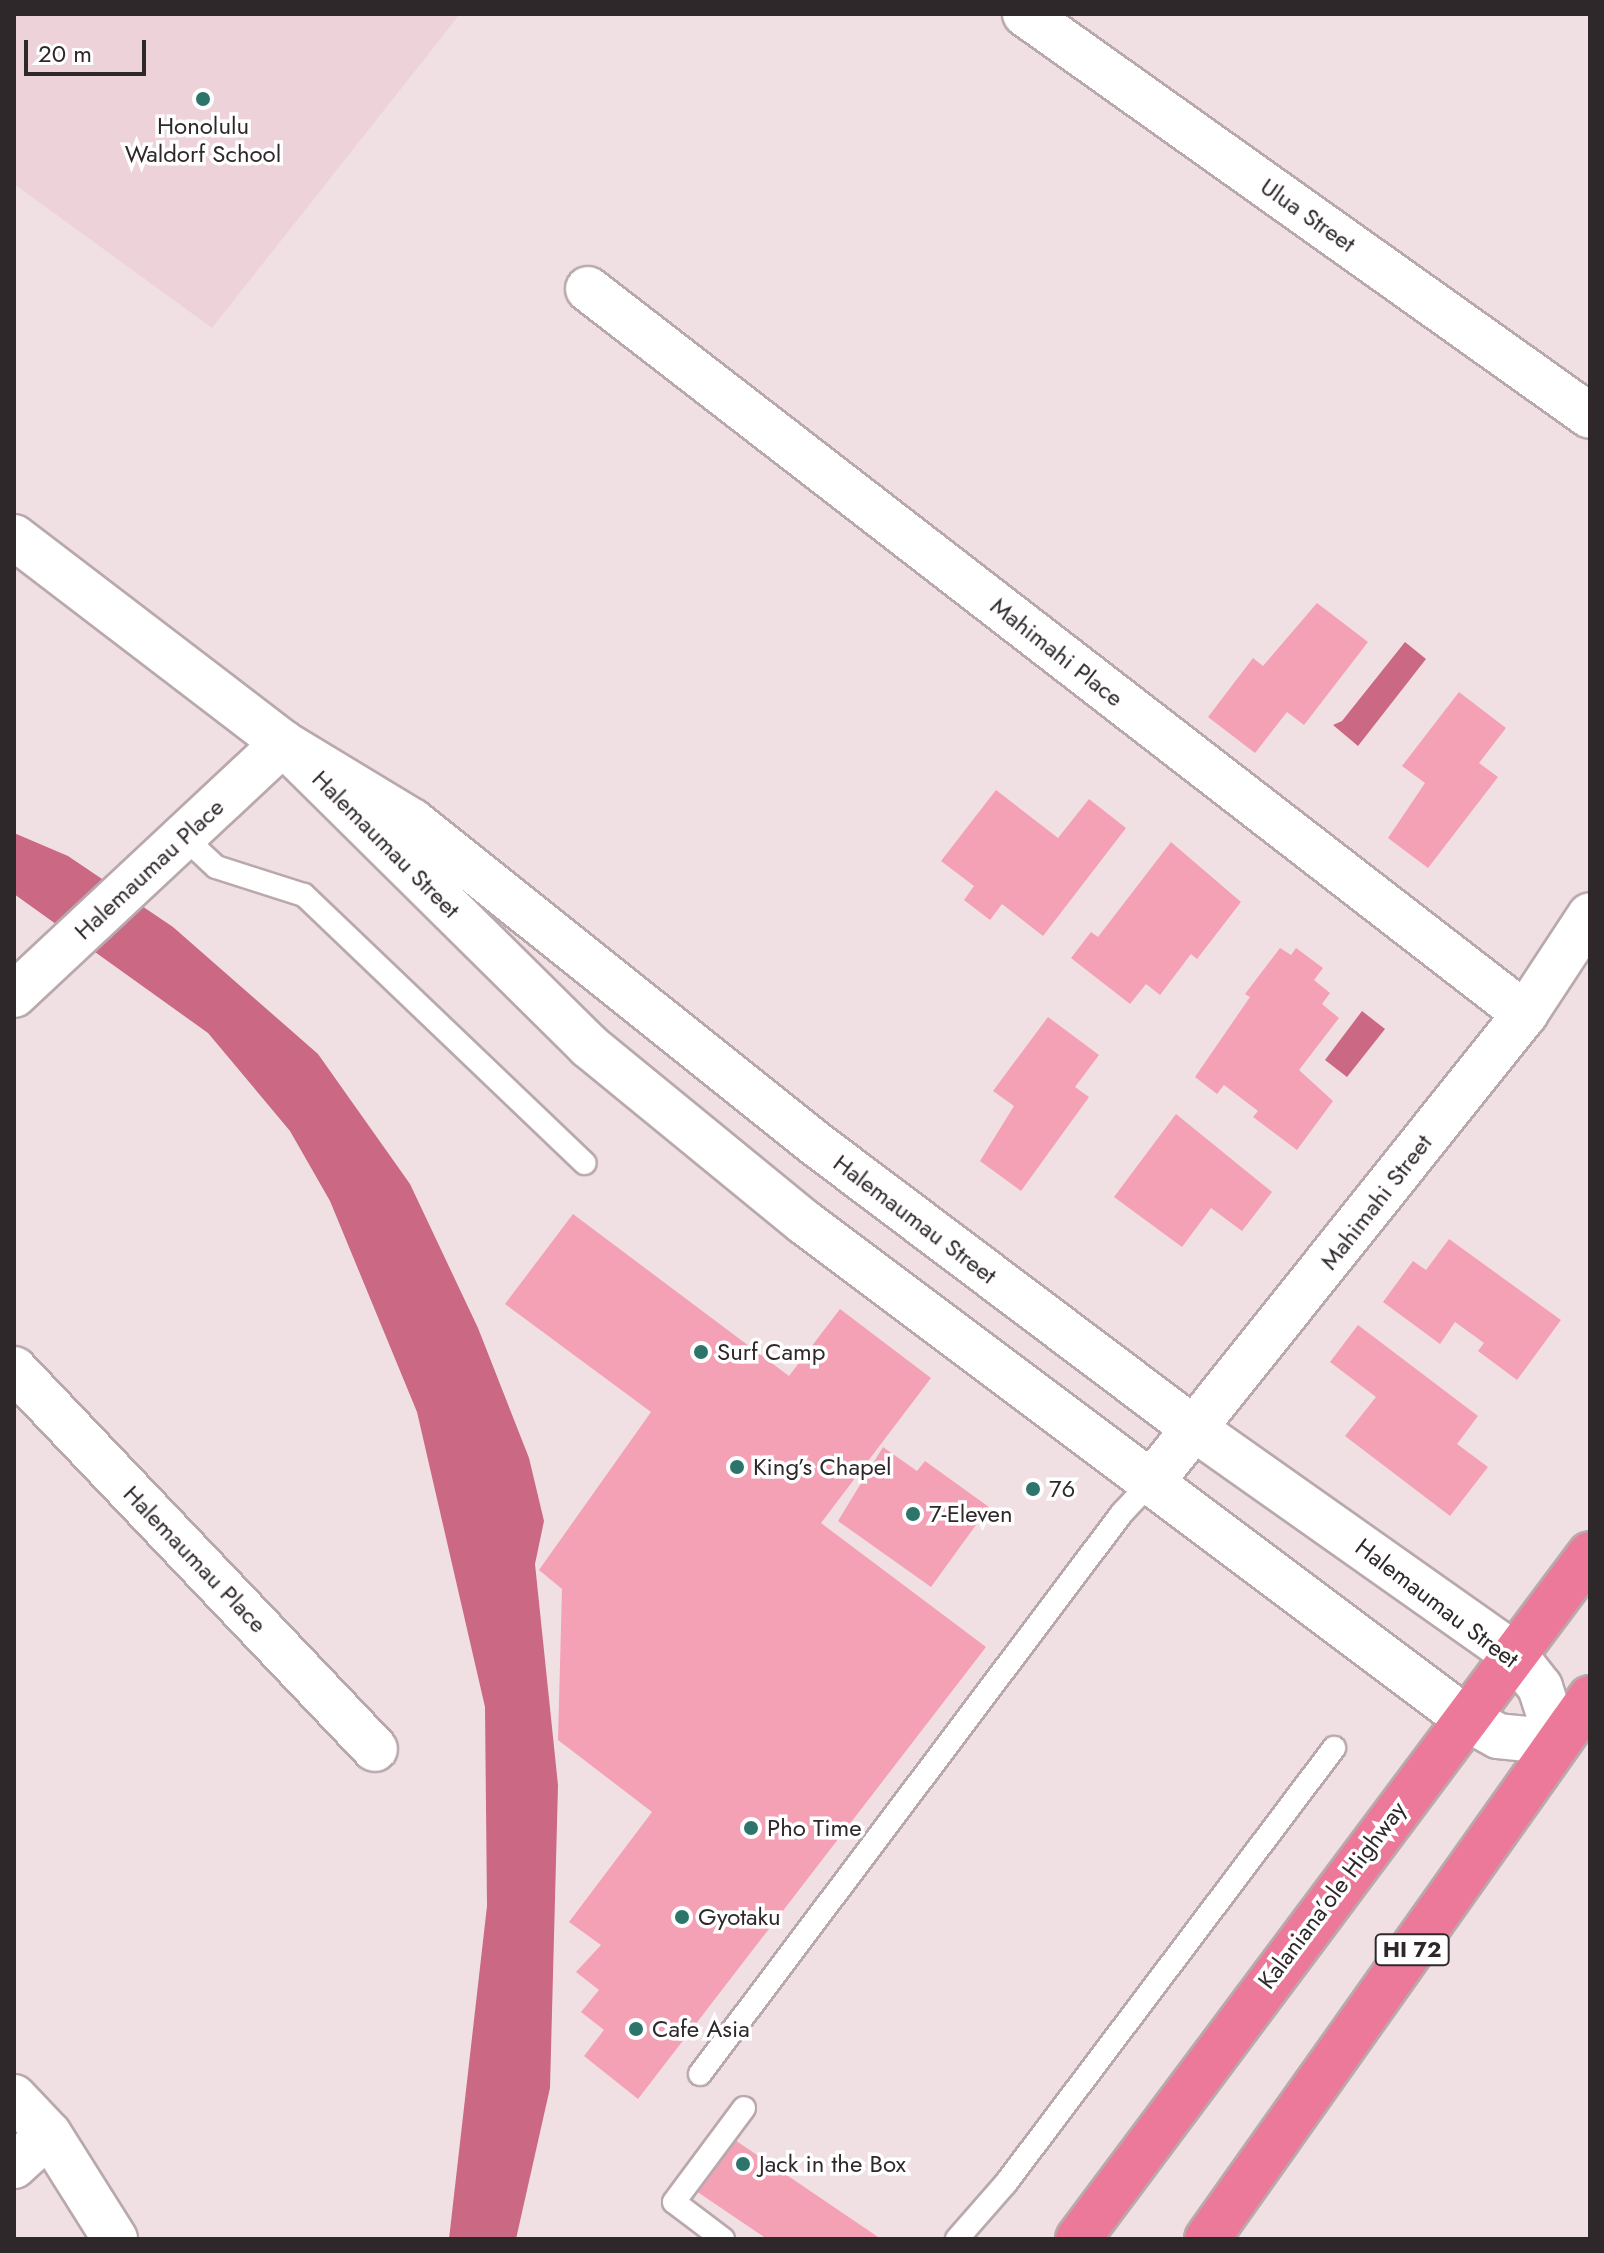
<!DOCTYPE html>
<html>
<head>
<meta charset="utf-8">
<style>
	body { margin:0 }
	#map { position:relative; width:1604px; height:2253px; overflow:hidden; background:#f1e0e3; font-family:Jost,sans-serif }
	div>[style] { position:absolute }
	[style*='--x'] { left:calc(var(--x)*1px); top:calc(var(--y)*1px); width:calc(var(--w)*1px); rotate:calc(var(--a)*1deg) }
	.built>* { inset:0; background:#edd3d9 }
	.water>* { inset:0; background:#cb6884 }
	.building>* { inset:0; background:#f4a1b6 }
	.roads { filter:drop-shadow(2px 0 #b9a9ac) drop-shadow(-2px 0 #b9a9ac) drop-shadow(0 2px #b9a9ac) drop-shadow(0 -2px #b9a9ac) }
	.lane>* { height:22px; margin:-11px; padding:0 11px; transform-origin:11px; border-radius:11px; background:#fff }
	.street>* { height:44px; margin:-22px; padding:0 22px; transform-origin:22px; border-radius:22px; background:#fff }
	.secondary>* { height:44px; margin:-22px; padding:0 22px; transform-origin:22px; border-radius:22px; background:#fff }
	.highway>* { height:44px; margin:-22px; padding:0 22px; transform-origin:22px; border-radius:22px; background:#ed799a }
	.dots>* { width:22px; height:22px; translate:-50% -50%; box-sizing:border-box; border:4px solid #fff; border-radius:50% }
	span { translate:-50% -50%; white-space:nowrap; text-align:center; line-height:1.15; -webkit-text-stroke:7px #fff; paint-order:stroke }
	.shield-label span { padding:2px 6px; background:#fff; border:2px solid; border-radius:6px; -webkit-text-stroke-width:0 }
	.shield-label { font-size:22px; color:#2f282a; font-weight:700 }
	.poi-label { font-size:24px; color:#2f282a }
	.left { translate:0 -50%; text-align:left }
	.street-label { font-size:24px; color:#2f282a }
	.frame { position:absolute; inset:0; border:16px solid #2f282a; pointer-events:none }
	.scale { position:absolute; left:24px; top:40px; width:122px; height:36px; box-sizing:border-box; border:4px solid #2f282a; border-top:0; padding-left:10px; font-size:24px; line-height:28px; white-space:nowrap; color:#2f282a; -webkit-text-stroke:6px #fff; paint-order:stroke }
</style>
</head>
<body>
<div id="map">
	<div class="built">
		<div style="clip-path:polygon(14px 14px,460px 14px,212px 328px,14px 184px)"></div>
	</div>
	<div class="water">
		<div style="clip-path:polygon(1405px 642px,1426px 659px,1358px 746px,1333px 725px,1342px 721px)"></div>
		<div style="clip-path:polygon(14px 833px,68px 856px,173px 927px,318px 1054px,410px 1184px,478px 1328px,529px 1458px,544px 1521px,535px 1564px,558px 1785px,550px 2088px,516px 2239px,449px 2239px,487px 1906px,485px 1707px,417px 1412px,330px 1201px,290px 1131px,208px 1033px,14px 894px)"></div>
		<div style="clip-path:polygon(1362px 1011px,1385px 1029px,1347px 1077px,1325px 1060px)"></div>
	</div>
	<div class="building">
		<div style="clip-path:polygon(1317px 603px,1368px 642px,1304px 725px,1287px 712px,1255px 753px,1208px 717px,1253px 658px,1263px 666px)"></div>
		<div style="clip-path:polygon(1459px 692px,1506px 728px,1479px 763px,1498px 777px,1428px 868px,1388px 838px,1425px 783px,1402px 766px)"></div>
		<div style="clip-path:polygon(996px 790px,1058px 838px,1089px 799px,1126px 828px,1043px 936px,1002px 904px,990px 920px,964px 900px,974px 886px,941px 861px)"></div>
		<div style="clip-path:polygon(1171px 842px,1241px 902px,1197px 959px,1191px 954px,1160px 995px,1146px 984px,1130px 1004px,1071px 958px,1091px 932px,1098px 937px)"></div>
		<div style="clip-path:polygon(1280px 948px,1291px 955px,1296px 948px,1323px 968px,1314px 980px,1330px 993px,1322px 1004px,1339px 1018px,1299px 1070px,1333px 1101px,1297px 1150px,1253px 1117px,1258px 1111px,1224px 1085px,1217px 1094px,1195px 1077px,1250px 997px,1245px 994px)"></div>
		<div style="clip-path:polygon(1048px 1017px,1099px 1055px,1075px 1087px,1089px 1097px,1021px 1191px,980px 1161px,1014px 1106px,993px 1091px)"></div>
		<div style="clip-path:polygon(1176px 1114px,1272px 1192px,1242px 1231px,1211px 1208px,1182px 1247px,1114px 1197px)"></div>
		<div style="clip-path:polygon(573px 1214px,789px 1376px,840px 1309px,931px 1378px,821px 1523px,986px 1647px,638px 2099px,584px 2056px,604px 2030px,581px 2012px,599px 1990px,576px 1972px,601px 1945px,569px 1922px,652px 1812px,558px 1740px,562px 1589px,539px 1570px,651px 1412px,505px 1304px)"></div>
		<div style="clip-path:polygon(1449px 1239px,1561px 1320px,1517px 1380px,1478px 1351px,1484px 1343px,1455px 1322px,1440px 1344px,1383px 1302px,1413px 1261px,1426px 1270px)"></div>
		<div style="clip-path:polygon(1358px 1325px,1478px 1416px,1457px 1444px,1488px 1467px,1450px 1516px,1345px 1436px,1376px 1397px,1330px 1362px)"></div>
		<div style="clip-path:polygon(883px 1447px,917px 1471px,925px 1461px,989px 1507px,931px 1587px,838px 1521px)"></div>
		<div style="clip-path:polygon(732px 2138px,881px 2239px,767px 2239px,696px 2191px)"></div>
	</div>
	<div class="roads">
		<div class="lane">
			<div style="--x:184;--y:837;--w:44;--a:43.2"></div>
			<div style="--x:216;--y:867;--w:92;--a:17.7"></div>
			<div style="--x:304;--y:895;--w:388;--a:43.7"></div>
			<div style="--x:700;--y:2074;--w:702;--a:-53.05"></div>
			<div style="--x:1122;--y:1513;--w:44;--a:-46.8"></div>
			<div style="--x:723;--y:2239;--w:61;--a:-142.9"></div>
			<div style="--x:674;--y:2202;--w:117;--a:-53.3"></div>
			<div style="--x:957;--y:2239;--w:74;--a:-48.8"></div>
			<div style="--x:1006;--y:2183;--w:545;--a:-52.98"></div>
		</div>
		<div class="street">
			<div style="--x:1025;--y:14;--w:693;--a:35.43"></div>
			<div style="--x:588;--y:289;--w:1185;--a:37.73"></div>
			<div style="--x:14;--y:995;--w:369;--a:-43.1"></div>
			<div style="--x:14;--y:1369;--w:524;--a:46.47"></div>
			<div style="--x:1152;--y:1481;--w:598;--a:-51.39"></div>
			<div style="--x:1525;--y:1014;--w:118;--a:-56.7"></div>
			<div style="--x:14;--y:2097;--w:51;--a:46.6"></div>
			<div style="--x:49;--y:2134;--w:124;--a:57.8"></div>
			<div style="--x:14;--y:2166;--w:47;--a:-42.4"></div>
		</div>
		<div class="secondary">
			<div style="--x:14;--y:537;--w:339;--a:37.4"></div>
			<div style="--x:283;--y:743;--w:151;--a:31.2"></div>
			<div style="--x:412;--y:821;--w:517;--a:38.64"></div>
			<div style="--x:816;--y:1144;--w:476;--a:37"></div>
			<div style="--x:1196;--y:1430;--w:389;--a:35.2"></div>
			<div style="--x:1514;--y:1654;--w:42;--a:51.8"></div>
			<div style="--x:1540;--y:1687;--w:58;--a:71.9"></div>
			<div style="--x:1558;--y:1742;--w:60;--a:-174.3"></div>
			<div style="--x:1498;--y:1736;--w:39;--a:-151"></div>
			<div style="--x:1464;--y:1717;--w:825;--a:-143.13"></div>
			<div style="--x:804;--y:1222;--w:278;--a:-140.7"></div>
			<div style="--x:589;--y:1046;--w:431;--a:-135.3"></div>
		</div>
		<div class="highway">
			<div style="--x:1078;--y:2239;--w:855;--a:-53.22"></div>
			<div style="--x:1207;--y:2239;--w:663;--a:-54.7"></div>
		</div>
	</div>
	<div class="dots">
		<div style="left:203px;top:99px;background:#2d746a"></div>
		<div style="left:701px;top:1352px;background:#2d746a"></div>
		<div style="left:737px;top:1467px;background:#2d746a"></div>
		<div style="left:1033px;top:1489px;background:#2d746a"></div>
		<div style="left:913px;top:1514px;background:#2d746a"></div>
		<div style="left:751px;top:1828px;background:#2d746a"></div>
		<div style="left:682px;top:1917px;background:#2d746a"></div>
		<div style="left:636px;top:2029px;background:#2d746a"></div>
		<div style="left:743px;top:2164px;background:#2d746a"></div>
	</div>
	<div class="shield-label">
		<span style="left:1412px;top:1950px">HI 72</span>
	</div>
	<div class="poi-label">
		<span style="left:203px;top:140px">Honolulu<br>Waldorf School</span>
		<span class="left" style="left:717px;top:1352px">Surf Camp</span>
		<span class="left" style="left:753px;top:1467px">King’s Chapel</span>
		<span class="left" style="left:1049px;top:1489px">76</span>
		<span class="left" style="left:929px;top:1514px">7-Eleven</span>
		<span class="left" style="left:767px;top:1828px">Pho Time</span>
		<span class="left" style="left:698px;top:1917px">Gyotaku</span>
		<span class="left" style="left:652px;top:2029px">Cafe Asia</span>
		<span class="left" style="left:759px;top:2164px">Jack in the Box</span>
	</div>
	<div class="street-label">
		<span style="left:1308px;top:215px;rotate:35deg">Ulua Street</span>
		<span style="left:1057px;top:652px;rotate:38deg">Mahimahi Place</span>
		<span style="left:386px;top:844px;rotate:45deg">Halemaumau Street</span>
		<span style="left:149px;top:869px;rotate:-43deg">Halemaumau Place</span>
		<span style="left:1376px;top:1202px;rotate:-52deg">Mahimahi Street</span>
		<span style="left:915px;top:1219px;rotate:37deg">Halemaumau Street</span>
		<span style="left:195px;top:1559px;rotate:46deg">Halemaumau Place</span>
		<span style="left:1437px;top:1603px;rotate:37deg">Halemaumau Street</span>
		<span style="left:1332px;top:1895px;rotate:-53deg">Kalaniana’ole Highway</span>
	</div>
	<div class="frame"></div>
	<div class="scale">20 m</div>
</div>
</body>
</html>
